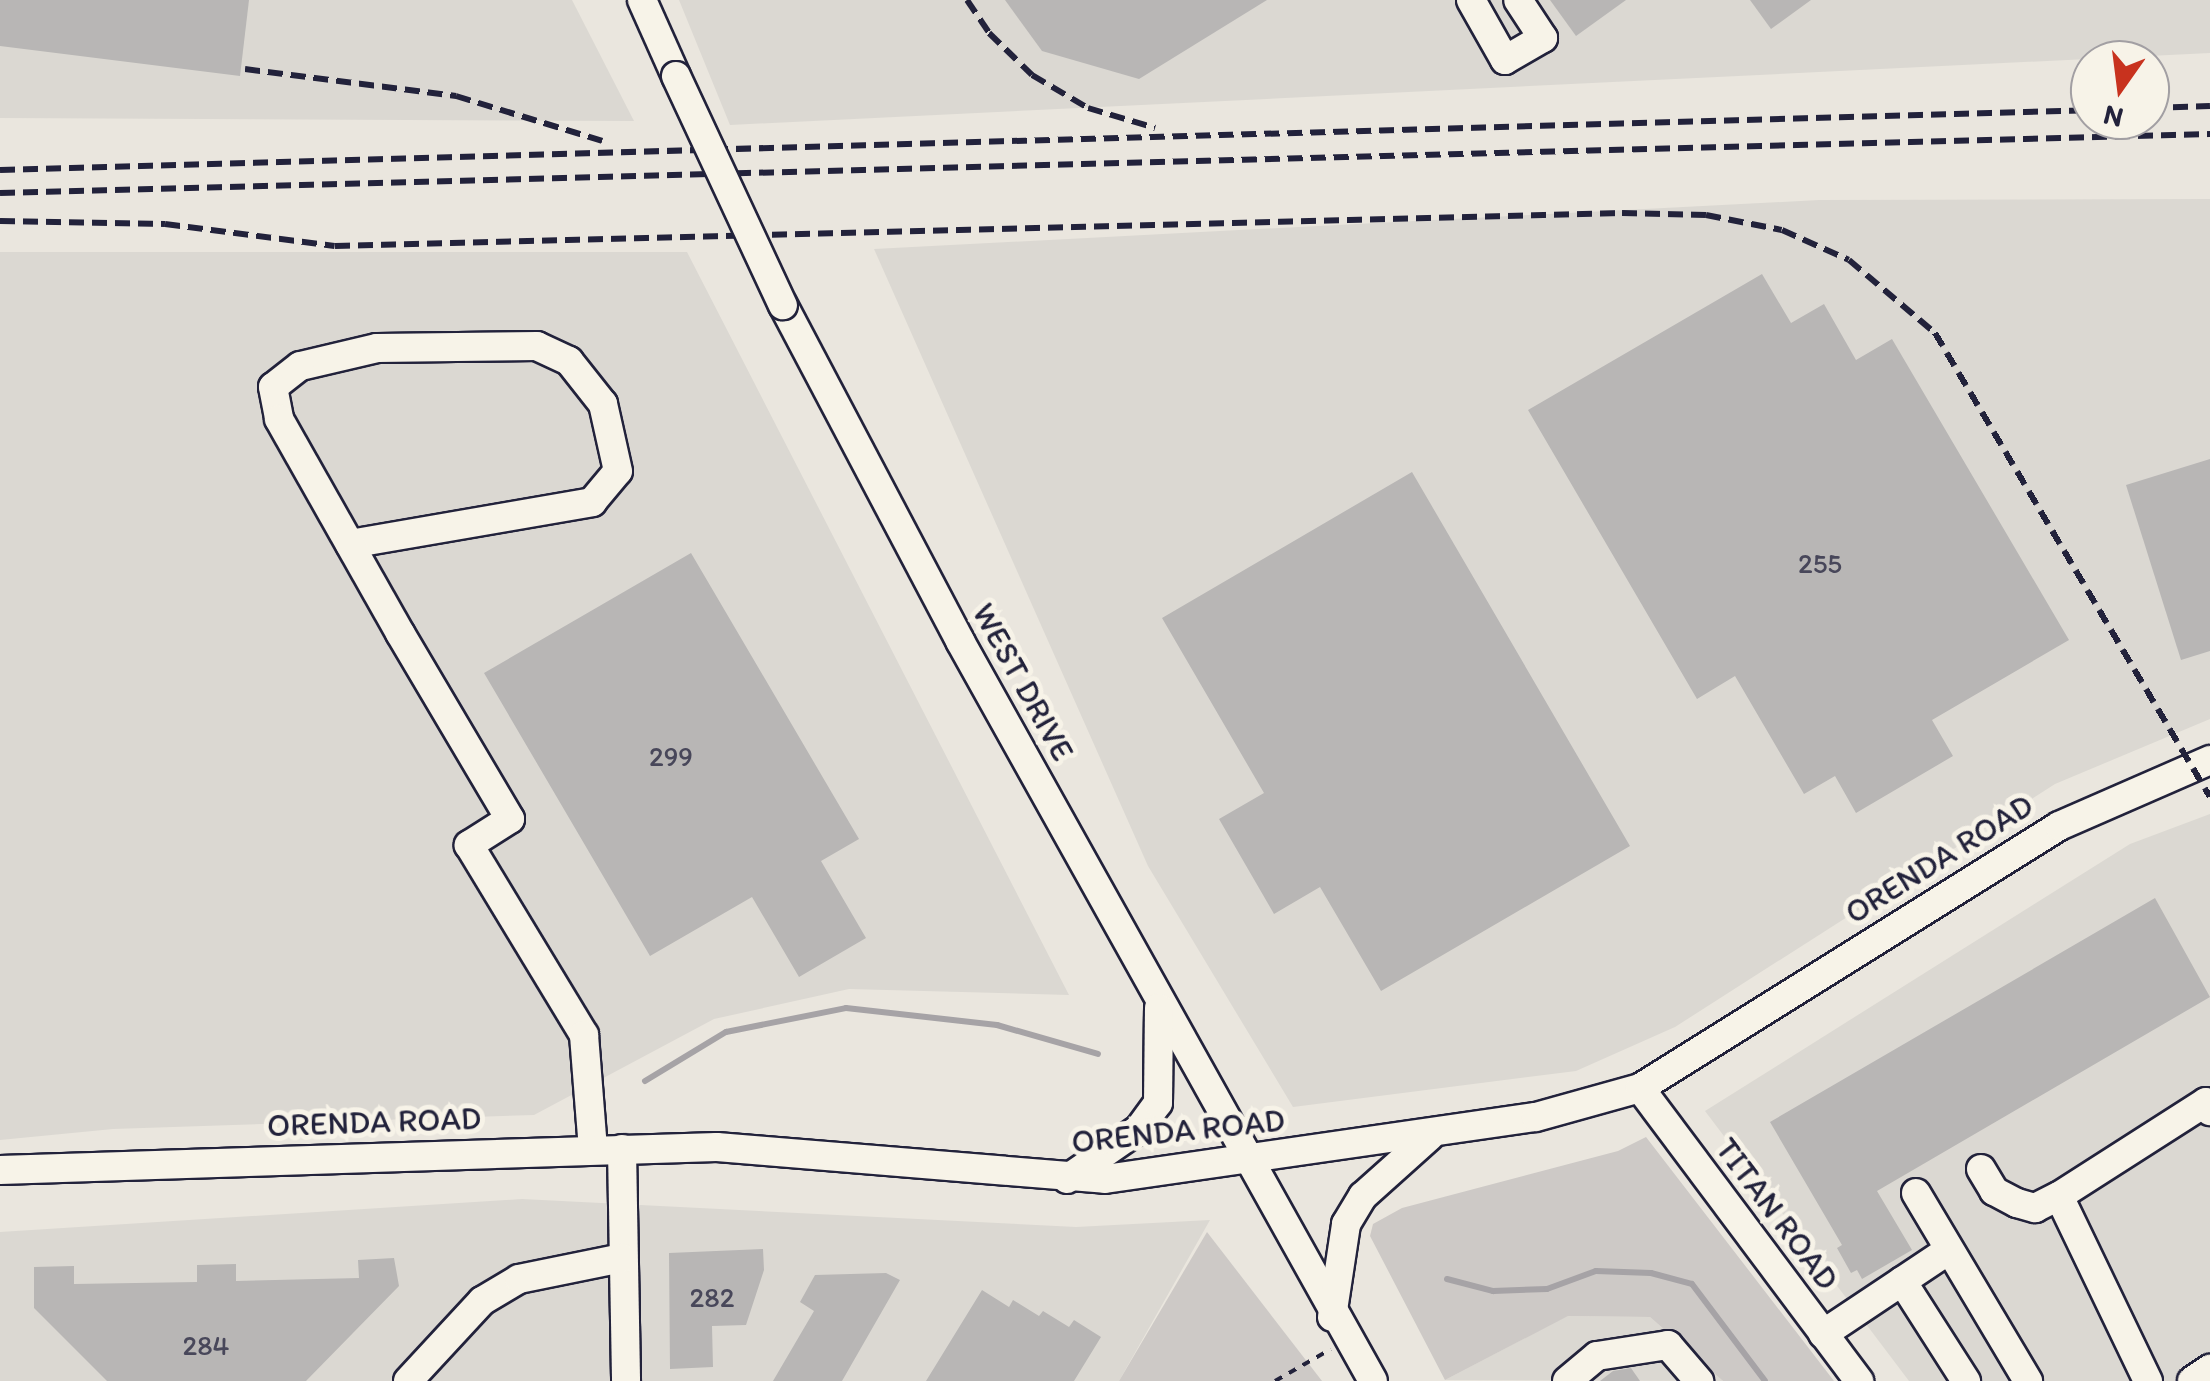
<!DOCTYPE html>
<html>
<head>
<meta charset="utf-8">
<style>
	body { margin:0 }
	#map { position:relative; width:2210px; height:1381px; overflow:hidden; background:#eae6de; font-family:Itim,sans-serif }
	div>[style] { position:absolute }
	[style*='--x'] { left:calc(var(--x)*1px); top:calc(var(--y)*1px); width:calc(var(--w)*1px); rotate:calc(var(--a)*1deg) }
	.built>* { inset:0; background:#dbd8d2 }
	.green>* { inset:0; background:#cdc9c6 }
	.stream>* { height:6px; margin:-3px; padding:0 3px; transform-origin:3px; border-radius:3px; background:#a6a3a6 }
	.building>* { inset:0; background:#b8b6b5 }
	.path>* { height:4px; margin-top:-2px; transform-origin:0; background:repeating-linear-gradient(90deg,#22223b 0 8px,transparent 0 16px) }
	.roads { filter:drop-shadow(2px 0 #22223b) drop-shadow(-2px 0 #22223b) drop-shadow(0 2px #22223b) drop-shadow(0 -2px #22223b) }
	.minor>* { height:28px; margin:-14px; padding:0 14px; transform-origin:14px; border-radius:14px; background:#f7f3e8 }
	.rail>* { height:6px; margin-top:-3px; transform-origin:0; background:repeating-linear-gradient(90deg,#22223b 0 15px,transparent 0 23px) }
	.bridges { filter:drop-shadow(2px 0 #22223b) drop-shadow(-2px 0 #22223b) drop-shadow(0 2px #22223b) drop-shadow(0 -2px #22223b) }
	.minor-bridge>* { height:28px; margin:-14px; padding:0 14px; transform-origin:14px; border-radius:14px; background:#f7f3e8 }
	span { translate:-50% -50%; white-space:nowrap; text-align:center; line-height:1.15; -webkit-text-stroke:10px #f7f3e8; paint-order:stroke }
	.number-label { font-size:28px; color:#48475a }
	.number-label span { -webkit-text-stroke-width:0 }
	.street-label { font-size:32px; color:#22223b }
	.north { position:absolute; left:2070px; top:40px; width:100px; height:100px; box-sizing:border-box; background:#f7f3e8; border:2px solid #a29fa3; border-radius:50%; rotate:194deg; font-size:28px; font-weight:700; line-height:40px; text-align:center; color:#22223b }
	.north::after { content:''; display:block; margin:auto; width:35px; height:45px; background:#c8321e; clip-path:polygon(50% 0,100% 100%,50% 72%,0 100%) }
</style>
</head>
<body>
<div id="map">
	<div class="built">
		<div style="clip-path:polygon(0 0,572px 0,634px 121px,0 118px)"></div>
		<div style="clip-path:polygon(679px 0,2210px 0,2210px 53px,730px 125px)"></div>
		<div style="clip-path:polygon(2210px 199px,2210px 719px,2055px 784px,1675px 1027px,1576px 1071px,1293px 1107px,1148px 866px,874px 249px,1819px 200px)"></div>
		<div style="clip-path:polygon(0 252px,687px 252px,1069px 995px,849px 989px,714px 1019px,534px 1115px,113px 1129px,0 1140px)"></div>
		<div style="clip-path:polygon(2210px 814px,2210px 1381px,1909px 1381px,1705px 1111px,2130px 844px)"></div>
		<div style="clip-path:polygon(522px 1199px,1076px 1227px,1210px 1220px,1119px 1381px,0 1381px,0 1232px)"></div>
		<div style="clip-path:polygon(1567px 1316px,1650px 1317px,1723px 1381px,1445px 1380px)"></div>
	</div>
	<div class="green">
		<div style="clip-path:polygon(1646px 1137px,1834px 1381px,1723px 1381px,1650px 1317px,1568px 1316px,1445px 1380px,1370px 1236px,1373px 1224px,1402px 1208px,1618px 1151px)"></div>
		<div style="clip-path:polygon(1207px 1232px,1322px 1381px,1119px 1381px)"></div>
	</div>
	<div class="stream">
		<div style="--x:645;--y:1081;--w:95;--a:-31.2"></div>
		<div style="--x:726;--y:1032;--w:122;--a:-11.3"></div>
		<div style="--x:846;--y:1008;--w:152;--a:6.4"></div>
		<div style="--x:997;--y:1025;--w:105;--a:16"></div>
		<div style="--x:1447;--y:1279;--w:48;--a:14.6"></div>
		<div style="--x:1493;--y:1291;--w:54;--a:-2.1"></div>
		<div style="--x:1547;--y:1289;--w:52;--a:-20.2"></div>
		<div style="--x:1596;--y:1271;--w:55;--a:2.1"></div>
		<div style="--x:1651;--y:1273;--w:42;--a:15"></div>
		<div style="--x:1692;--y:1284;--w:121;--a:53"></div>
	</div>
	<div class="building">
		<div style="clip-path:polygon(0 0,249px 0,240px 76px,0 46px)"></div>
		<div style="clip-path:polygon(1005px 0,1267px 0,1139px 79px,1042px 51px)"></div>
		<div style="clip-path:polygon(1550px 0,1626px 0,1576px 36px)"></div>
		<div style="clip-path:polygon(1750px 0,1811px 0,1771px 29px)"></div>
		<div style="clip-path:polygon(1762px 274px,1791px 323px,1824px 304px,1856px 360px,1892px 339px,2069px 640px,1932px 720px,1953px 756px,1856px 813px,1835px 776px,1804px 794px,1735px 676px,1697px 699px,1528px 410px)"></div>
		<div style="clip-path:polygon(2210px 459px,2210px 651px,2181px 660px,2126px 485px)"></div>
		<div style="clip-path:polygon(1412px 472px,1630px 846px,1381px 991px,1320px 887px,1274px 914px,1219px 819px,1264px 793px,1162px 618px)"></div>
		<div style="clip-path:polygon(691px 553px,859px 839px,821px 861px,866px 938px,799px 977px,752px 897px,650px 956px,484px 673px)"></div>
		<div style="clip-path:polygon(2155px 898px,2210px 997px,1877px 1191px,1912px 1250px,1862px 1279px,1857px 1270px,1851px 1273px,1837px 1248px,1842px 1245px,1770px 1122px)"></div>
		<div style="clip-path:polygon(763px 1249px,764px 1270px,746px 1325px,712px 1326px,713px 1367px,670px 1369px,669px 1253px)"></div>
		<div style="clip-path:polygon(394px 1258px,399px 1286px,306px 1381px,107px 1381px,34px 1308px,34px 1267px,74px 1266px,74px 1284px,197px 1282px,197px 1265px,236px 1264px,236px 1281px,359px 1278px,358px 1260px)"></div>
		<div style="clip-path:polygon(886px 1273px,900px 1280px,842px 1381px,773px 1381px,814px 1311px,800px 1302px,815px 1275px)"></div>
		<div style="clip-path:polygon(982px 1290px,1009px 1307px,1013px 1300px,1039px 1316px,1043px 1311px,1069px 1327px,1074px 1320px,1101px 1337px,1074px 1381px,926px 1381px)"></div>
		<div style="clip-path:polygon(1631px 1368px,1640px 1381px,1600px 1381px,1613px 1371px)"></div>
	</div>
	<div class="path">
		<div style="--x:1275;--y:1381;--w:64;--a:-29.7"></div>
	</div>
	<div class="roads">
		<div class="minor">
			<div style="--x:642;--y:0;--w:83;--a:65.9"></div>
			<div style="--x:1471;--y:0;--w:69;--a:60.5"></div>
			<div style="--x:1505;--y:60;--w:44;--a:-30.1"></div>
			<div style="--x:1543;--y:38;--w:45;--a:-123.3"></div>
			<div style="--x:783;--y:305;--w:380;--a:62.2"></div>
			<div style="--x:960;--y:641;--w:847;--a:60.83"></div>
			<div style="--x:350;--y:544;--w:246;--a:-9.8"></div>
			<div style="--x:592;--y:502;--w:40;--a:-50"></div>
			<div style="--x:618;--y:471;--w:69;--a:-102.6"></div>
			<div style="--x:603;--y:404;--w:55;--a:-128.3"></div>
			<div style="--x:569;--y:361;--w:35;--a:-155"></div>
			<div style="--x:537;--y:346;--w:160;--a:179.3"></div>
			<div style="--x:377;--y:348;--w:79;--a:166.8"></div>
			<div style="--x:300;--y:366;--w:34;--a:142"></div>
			<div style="--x:273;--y:387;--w:33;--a:79"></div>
			<div style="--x:279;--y:419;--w:246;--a:60.5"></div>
			<div style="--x:400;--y:633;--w:216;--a:59.4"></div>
			<div style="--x:510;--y:819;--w:49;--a:147.6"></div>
			<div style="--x:469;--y:845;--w:222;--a:58.8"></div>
			<div style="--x:584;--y:1035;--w:115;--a:85.5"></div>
			<div style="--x:1640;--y:1088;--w:366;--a:53.2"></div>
			<div style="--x:622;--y:1149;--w:232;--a:89"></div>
			<div style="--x:1981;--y:1169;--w:26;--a:59"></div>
			<div style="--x:1994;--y:1191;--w:26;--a:28"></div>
			<div style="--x:2017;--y:1203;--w:19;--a:16"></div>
			<div style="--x:2035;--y:1208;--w:27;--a:-27"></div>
			<div style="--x:0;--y:1170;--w:717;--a:-1.84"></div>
			<div style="--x:717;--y:1147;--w:389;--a:4.7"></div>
			<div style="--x:1105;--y:1179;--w:435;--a:-8.2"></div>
			<div style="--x:1536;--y:1117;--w:108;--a:-15.6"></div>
			<div style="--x:1640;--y:1088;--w:494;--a:-32"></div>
			<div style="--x:2059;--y:826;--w:165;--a:-23.6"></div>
			<div style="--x:1067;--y:1179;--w:88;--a:-34.8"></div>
			<div style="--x:1139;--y:1129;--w:32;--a:-54"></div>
			<div style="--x:1158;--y:1103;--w:95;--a:-89.4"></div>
			<div style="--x:1916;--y:1193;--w:219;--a:59.2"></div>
			<div style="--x:1902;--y:1281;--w:119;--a:57.4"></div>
			<div style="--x:1332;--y:1317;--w:94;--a:-81.4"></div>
			<div style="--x:1346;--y:1224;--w:33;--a:-59"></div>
			<div style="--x:1363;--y:1196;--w:89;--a:-41.8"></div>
			<div style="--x:1823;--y:1334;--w:151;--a:-33.7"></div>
			<div style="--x:408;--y:1381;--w:109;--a:-47.2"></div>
			<div style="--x:482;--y:1301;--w:43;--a:-30.7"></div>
			<div style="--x:519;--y:1279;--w:105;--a:-11.5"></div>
			<div style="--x:1567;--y:1381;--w:39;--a:-40"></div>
			<div style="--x:1597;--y:1356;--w:72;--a:-8.8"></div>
			<div style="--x:1668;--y:1345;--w:48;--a:49.3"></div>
			<div style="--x:2148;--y:1381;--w:205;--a:-115.7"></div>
			<div style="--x:2059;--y:1196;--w:174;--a:-32.6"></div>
			<div style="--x:2206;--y:1102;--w:10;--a:66"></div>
			<div style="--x:2192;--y:1381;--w:22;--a:-34"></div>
		</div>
	</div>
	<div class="rail">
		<div style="--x:967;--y:0;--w:40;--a:56"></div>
		<div style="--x:989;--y:33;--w:60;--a:44.3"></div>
		<div style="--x:1032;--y:75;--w:65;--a:30.5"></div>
		<div style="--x:1088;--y:108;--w:70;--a:16.6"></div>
		<div style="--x:245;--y:69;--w:213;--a:7.3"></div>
		<div style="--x:456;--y:96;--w:153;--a:17.1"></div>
		<div style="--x:2150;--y:108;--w:60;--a:-1.9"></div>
		<div style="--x:0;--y:170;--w:2091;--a:-1.64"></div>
		<div style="--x:0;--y:193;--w:2211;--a:-1.53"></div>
		<div style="--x:0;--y:221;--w:165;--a:1"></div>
		<div style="--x:165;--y:224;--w:171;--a:7.4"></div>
		<div style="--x:335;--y:246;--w:1287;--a:-1.47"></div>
		<div style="--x:1622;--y:213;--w:84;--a:1.4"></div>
		<div style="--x:1706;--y:215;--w:77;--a:11.2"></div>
		<div style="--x:1782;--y:230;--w:73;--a:24.1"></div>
		<div style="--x:1849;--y:260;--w:113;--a:40.3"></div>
		<div style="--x:1935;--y:333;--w:539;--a:59.35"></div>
	</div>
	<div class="bridges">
		<div class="minor-bridge">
			<div style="--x:676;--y:76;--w:253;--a:65"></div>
		</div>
	</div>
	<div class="number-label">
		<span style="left:1820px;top:563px">255</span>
		<span style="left:671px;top:756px">299</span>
		<span style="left:712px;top:1297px">282</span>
		<span style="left:206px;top:1345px">284</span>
	</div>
	<div class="street-label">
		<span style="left:1023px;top:682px;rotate:61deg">WEST DRIVE</span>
		<span style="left:1939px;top:859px;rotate:-32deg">ORENDA ROAD</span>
		<span style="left:374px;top:1122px;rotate:-2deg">ORENDA ROAD</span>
		<span style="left:1178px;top:1131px;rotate:-6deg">ORENDA ROAD</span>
		<span style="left:1777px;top:1214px;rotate:53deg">TITAN ROAD</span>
	</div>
	<div class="north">N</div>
</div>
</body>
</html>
